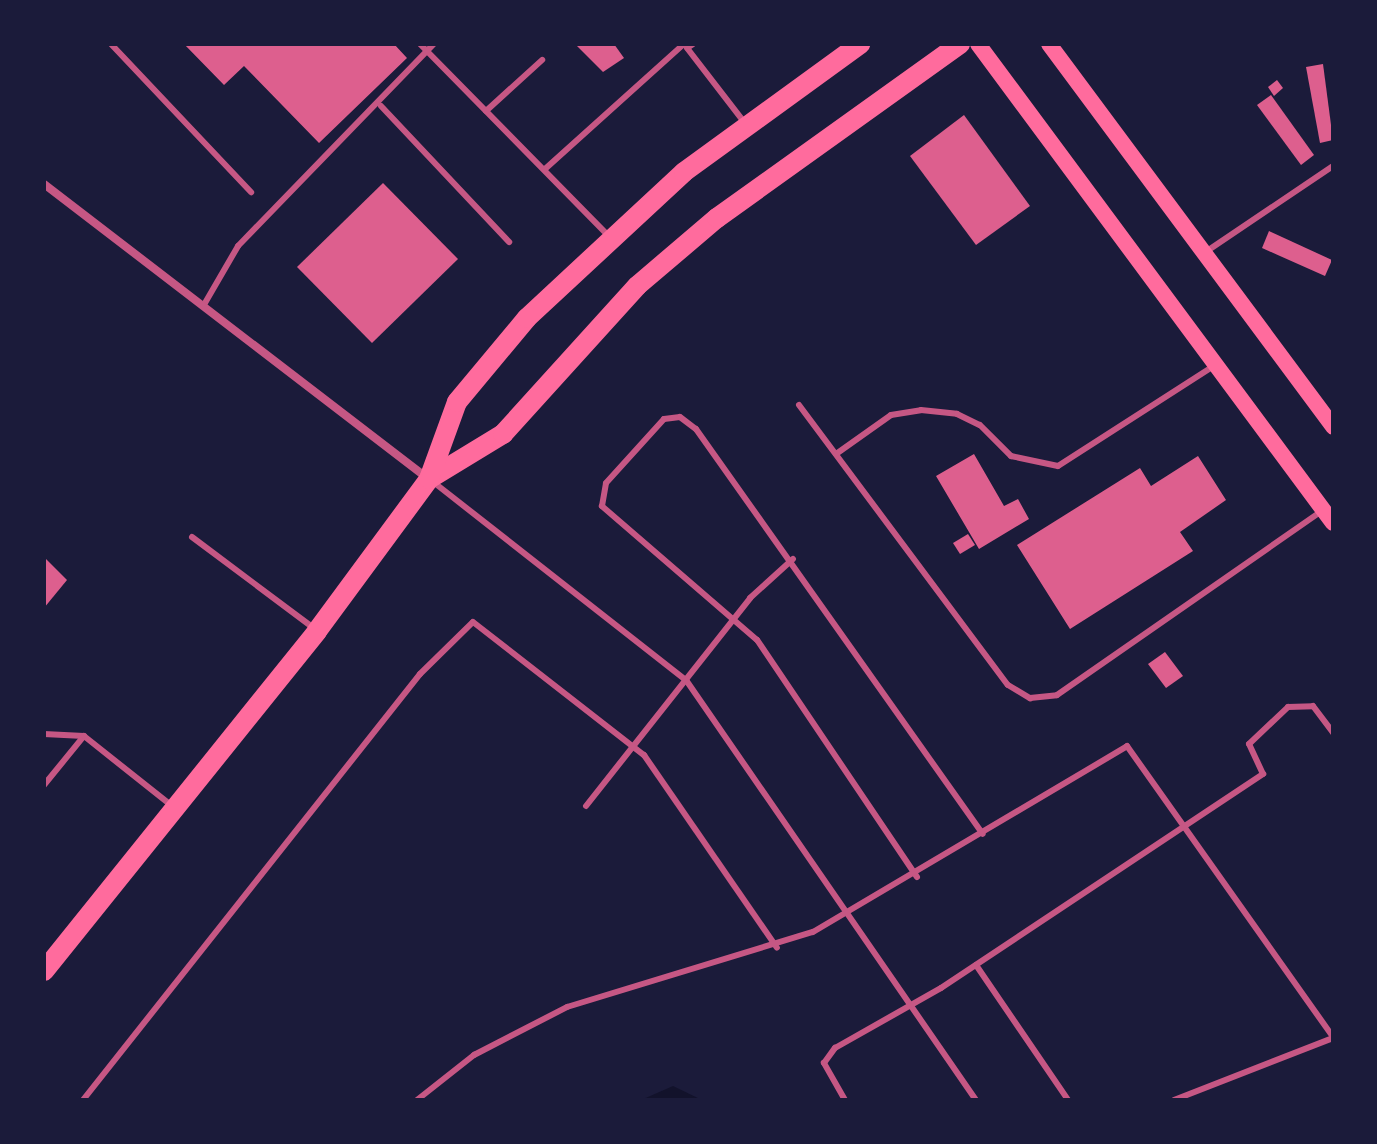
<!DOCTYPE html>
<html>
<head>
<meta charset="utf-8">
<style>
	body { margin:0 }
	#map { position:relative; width:1377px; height:1144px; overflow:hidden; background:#1b1b3a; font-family:"Crimson Pro",serif }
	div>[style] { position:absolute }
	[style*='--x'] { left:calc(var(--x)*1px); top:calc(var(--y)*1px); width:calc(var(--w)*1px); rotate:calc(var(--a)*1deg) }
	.water>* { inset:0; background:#12122b }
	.building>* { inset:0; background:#dd5f8e }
	.service>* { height:6px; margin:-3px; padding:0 3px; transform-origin:3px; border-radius:3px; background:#c65784 }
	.minor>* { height:8px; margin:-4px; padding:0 4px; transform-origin:4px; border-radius:4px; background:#c65784 }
	.secondary>* { height:16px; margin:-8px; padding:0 8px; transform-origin:8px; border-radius:8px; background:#ff6b9d }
	.primary>* { height:20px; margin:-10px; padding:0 10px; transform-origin:10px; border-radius:10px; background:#ff6b9d }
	span { translate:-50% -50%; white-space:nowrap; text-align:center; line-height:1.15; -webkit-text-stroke:7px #1b1b3a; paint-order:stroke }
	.frame { position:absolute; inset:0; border:46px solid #1b1b3a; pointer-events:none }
</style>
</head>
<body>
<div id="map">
	<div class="water">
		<div style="clip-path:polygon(673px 1086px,702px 1100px,641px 1100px)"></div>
	</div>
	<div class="building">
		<div style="clip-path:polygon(184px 44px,394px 44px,407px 58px,319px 143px,244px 66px,224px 85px)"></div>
		<div style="clip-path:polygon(575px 44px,614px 44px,624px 58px,603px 72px)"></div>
		<div style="clip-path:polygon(1323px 64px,1333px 140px,1320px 143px,1306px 67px)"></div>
		<div style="clip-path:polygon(1277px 80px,1283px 88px,1274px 96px,1268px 87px)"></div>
		<div style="clip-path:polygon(1271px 95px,1314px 155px,1301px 165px,1257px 105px)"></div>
		<div style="clip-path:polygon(964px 115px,1030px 206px,976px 245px,910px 156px)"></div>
		<div style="clip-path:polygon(383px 183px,458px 259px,372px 343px,297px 267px)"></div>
		<div style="clip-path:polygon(1269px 231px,1332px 260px,1325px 276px,1262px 248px)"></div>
		<div style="clip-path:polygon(974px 454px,1004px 506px,1018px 499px,1029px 519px,979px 549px,936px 476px)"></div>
		<div style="clip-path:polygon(1198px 456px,1226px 500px,1180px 532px,1193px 551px,1070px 629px,1017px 545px,1140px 468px,1151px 486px)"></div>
		<div style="clip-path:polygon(968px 534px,975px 545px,960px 554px,953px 543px)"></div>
		<div style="clip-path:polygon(44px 557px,67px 580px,44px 608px)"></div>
		<div style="clip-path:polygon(1165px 652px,1183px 676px,1166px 688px,1148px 664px)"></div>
	</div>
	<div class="service">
		<div style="--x:111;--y:44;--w:204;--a:46.6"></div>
		<div style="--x:420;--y:44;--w:269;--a:45.5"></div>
		<div style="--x:693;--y:44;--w:7;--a:146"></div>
		<div style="--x:687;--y:48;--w:93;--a:52.4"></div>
		<div style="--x:381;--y:106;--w:187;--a:46.7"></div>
		<div style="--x:486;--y:111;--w:76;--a:-42.3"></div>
		<div style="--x:545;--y:169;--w:187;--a:-42"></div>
		<div style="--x:1207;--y:251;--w:152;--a:-34"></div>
		<div style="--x:205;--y:303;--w:66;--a:-59.9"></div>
		<div style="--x:238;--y:246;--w:281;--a:-45.9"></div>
		<div style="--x:799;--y:405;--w:349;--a:53.3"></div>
		<div style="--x:1008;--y:685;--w:26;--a:31"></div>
		<div style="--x:1030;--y:698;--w:27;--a:-6"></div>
		<div style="--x:1057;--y:695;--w:323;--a:-34.8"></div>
		<div style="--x:836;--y:454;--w:67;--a:-35.3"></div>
		<div style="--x:891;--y:415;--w:30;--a:-9"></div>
		<div style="--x:921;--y:410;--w:36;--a:6"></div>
		<div style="--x:957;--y:414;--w:25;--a:26"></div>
		<div style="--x:980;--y:425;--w:44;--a:45"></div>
		<div style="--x:1011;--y:456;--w:48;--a:12"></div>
		<div style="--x:1058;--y:466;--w:185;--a:-32.7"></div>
		<div style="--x:432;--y:481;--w:323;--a:38.1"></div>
		<div style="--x:686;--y:680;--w:510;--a:55.38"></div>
		<div style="--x:192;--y:537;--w:154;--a:36.8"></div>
		<div style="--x:44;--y:734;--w:40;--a:2.9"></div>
		<div style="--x:44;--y:785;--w:63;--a:-50.8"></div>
		<div style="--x:84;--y:736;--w:112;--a:38.5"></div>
		<div style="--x:586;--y:806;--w:265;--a:-51.7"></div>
		<div style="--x:750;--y:598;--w:58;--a:-42.2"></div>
		<div style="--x:917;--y:877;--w:286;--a:-124"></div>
		<div style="--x:757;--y:640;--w:205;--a:-139.2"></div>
		<div style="--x:602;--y:506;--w:23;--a:-80"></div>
		<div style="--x:606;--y:483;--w:86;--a:-47.8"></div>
		<div style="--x:664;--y:419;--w:16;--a:-7"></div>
		<div style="--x:680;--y:417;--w:20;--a:37"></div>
		<div style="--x:696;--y:429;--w:496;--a:54.7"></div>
		<div style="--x:976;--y:965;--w:163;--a:55.7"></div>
		<div style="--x:83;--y:1100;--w:543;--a:-51.65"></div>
		<div style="--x:420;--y:674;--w:74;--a:-44.5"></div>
		<div style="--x:473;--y:622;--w:217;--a:37.9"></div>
		<div style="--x:644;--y:755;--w:234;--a:55.4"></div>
		<div style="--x:417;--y:1100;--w:73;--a:-38.3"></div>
		<div style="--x:474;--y:1055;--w:105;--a:-27.3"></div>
		<div style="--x:567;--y:1007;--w:257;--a:-17"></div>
		<div style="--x:813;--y:932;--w:365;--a:-30.6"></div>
		<div style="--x:1127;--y:746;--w:357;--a:54.7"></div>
		<div style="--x:845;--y:1100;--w:43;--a:-119.6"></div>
		<div style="--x:824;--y:1063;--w:19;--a:-54"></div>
		<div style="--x:835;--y:1048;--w:122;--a:-29.5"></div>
		<div style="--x:941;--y:988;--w:387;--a:-33.6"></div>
		<div style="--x:1263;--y:774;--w:33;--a:-115"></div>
		<div style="--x:1249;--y:744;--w:54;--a:-43.5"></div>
		<div style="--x:1288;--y:707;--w:25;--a:-2"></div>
		<div style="--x:1313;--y:706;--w:34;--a:53"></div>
		<div style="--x:1174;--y:1100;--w:171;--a:-21.3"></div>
	</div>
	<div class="minor">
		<div style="--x:44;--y:184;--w:483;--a:37.5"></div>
	</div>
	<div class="secondary">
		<div style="--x:978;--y:44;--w:596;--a:53.46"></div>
		<div style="--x:1049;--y:44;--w:477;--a:53.4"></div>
	</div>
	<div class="primary">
		<div style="--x:429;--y:479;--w:87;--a:-31.3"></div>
		<div style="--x:503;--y:434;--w:200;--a:-47.8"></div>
		<div style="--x:637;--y:286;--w:105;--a:-40.4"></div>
		<div style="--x:717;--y:218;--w:299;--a:-35.6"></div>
		<div style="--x:44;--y:971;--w:436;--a:-51.2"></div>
		<div style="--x:317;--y:631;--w:189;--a:-53.6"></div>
		<div style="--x:429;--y:479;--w:82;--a:-70"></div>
		<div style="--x:457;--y:402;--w:109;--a:-50.2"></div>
		<div style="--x:527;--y:318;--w:214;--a:-42.9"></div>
		<div style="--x:684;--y:172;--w:218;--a:-36"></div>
	</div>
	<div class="frame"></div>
</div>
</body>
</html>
